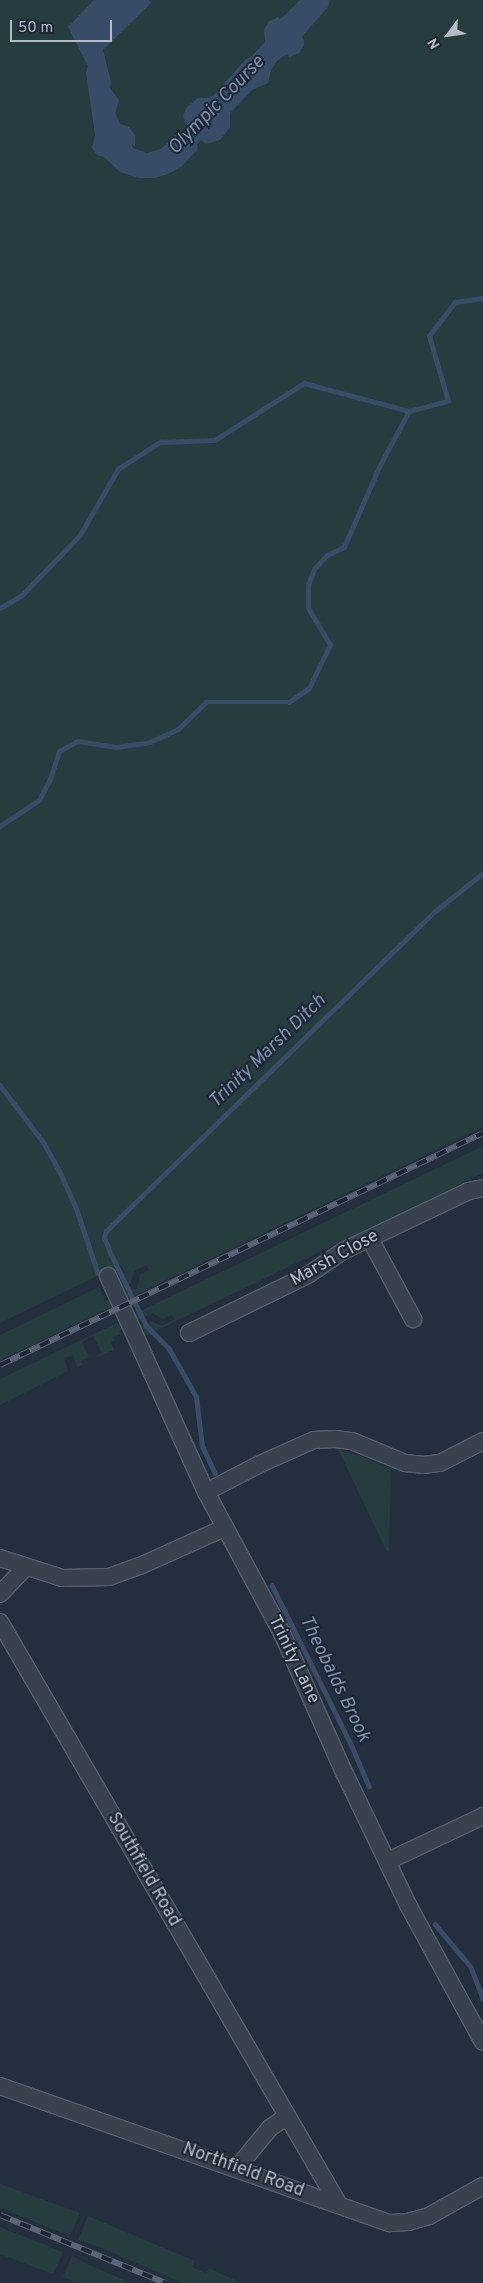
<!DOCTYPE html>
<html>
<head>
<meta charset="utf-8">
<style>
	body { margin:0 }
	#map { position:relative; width:483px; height:2283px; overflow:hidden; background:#242f3e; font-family:Overpass,sans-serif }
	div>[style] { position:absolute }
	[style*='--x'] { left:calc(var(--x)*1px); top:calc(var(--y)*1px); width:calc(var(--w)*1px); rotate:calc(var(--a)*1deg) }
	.green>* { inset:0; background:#263c3f }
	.water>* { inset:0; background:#394c67 }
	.stream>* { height:4.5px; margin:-2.25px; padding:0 2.25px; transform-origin:2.25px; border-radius:2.25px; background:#394c67 }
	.roads { filter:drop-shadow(1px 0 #565f6c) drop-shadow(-1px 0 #565f6c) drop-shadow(0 1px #565f6c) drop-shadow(0 -1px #565f6c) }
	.minor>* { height:16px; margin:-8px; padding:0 8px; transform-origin:8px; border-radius:8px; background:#38414e }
	.rail>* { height:5.5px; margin-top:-2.75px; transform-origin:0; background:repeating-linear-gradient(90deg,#1d2633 0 11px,#5a6575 0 22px); box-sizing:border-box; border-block:1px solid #5a6575 }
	span { translate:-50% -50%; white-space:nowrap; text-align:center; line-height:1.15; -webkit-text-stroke:4px #1d2633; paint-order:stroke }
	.street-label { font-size:18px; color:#b4bcc9 }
	.water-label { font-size:19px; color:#7c92b1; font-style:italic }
	.north { position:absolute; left:423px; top:10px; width:50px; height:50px; -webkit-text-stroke:4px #1d2633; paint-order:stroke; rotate:239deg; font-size:14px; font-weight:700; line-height:20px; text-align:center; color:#b4bcc9 }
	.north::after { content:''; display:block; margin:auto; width:18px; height:22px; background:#b4bcc9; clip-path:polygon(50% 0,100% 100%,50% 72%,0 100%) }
	.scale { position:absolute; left:10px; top:20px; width:102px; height:22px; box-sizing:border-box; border:2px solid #b4bcc9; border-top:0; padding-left:6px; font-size:15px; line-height:18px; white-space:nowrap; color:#b4bcc9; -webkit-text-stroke:4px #1d2633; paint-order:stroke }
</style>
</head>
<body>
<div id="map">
	<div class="green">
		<div style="clip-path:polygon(0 0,483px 0,483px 1127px,127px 1299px,123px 1295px,137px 1288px,140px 1275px,149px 1270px,146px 1265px,134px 1271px,131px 1283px,120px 1288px,115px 1279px,127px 1273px,120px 1265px,0 1323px)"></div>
		<div style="clip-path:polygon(483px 1146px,483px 1173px,143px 1337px,139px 1327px,151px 1321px,162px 1326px,175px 1319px,172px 1315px,163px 1319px,152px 1313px,136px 1321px,134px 1314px)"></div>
		<div style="clip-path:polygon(99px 1287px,106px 1301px,112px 1299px,115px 1305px,0 1360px,0 1335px)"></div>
		<div style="clip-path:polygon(121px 1321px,122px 1330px,119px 1331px,120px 1334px,114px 1337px,115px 1340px,111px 1342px,114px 1350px,96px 1358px,96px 1356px,102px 1353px,93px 1336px,82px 1342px,89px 1357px,81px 1361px,83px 1365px,77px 1367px,73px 1355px,64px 1358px,68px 1371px,0 1405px,0 1379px)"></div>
		<div style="clip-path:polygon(338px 1449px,358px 1455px,391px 1470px,389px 1551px,387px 1552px)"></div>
		<div style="clip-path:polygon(0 2184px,80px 2213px,70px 2236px,0 2208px)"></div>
		<div style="clip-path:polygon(88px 2216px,195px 2261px,192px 2267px,206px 2273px,209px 2268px,241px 2283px,183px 2283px,97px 2246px,78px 2240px)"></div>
		<div style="clip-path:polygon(0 2227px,63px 2252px,53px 2274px,0 2254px)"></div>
		<div style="clip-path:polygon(72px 2256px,87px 2264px,131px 2283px,78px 2283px,63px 2277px)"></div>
	</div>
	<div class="water">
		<div style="clip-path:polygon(94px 0,148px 0,151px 3px,103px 50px,111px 82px,110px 88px,119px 100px,115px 113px,120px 124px,129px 127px,135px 136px,135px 146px,132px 145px,133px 148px,147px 153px,161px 149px,180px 131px,184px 132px,188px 128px,183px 116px,186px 108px,198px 98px,208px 98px,213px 96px,245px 60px,252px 56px,265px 42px,264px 30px,269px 21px,279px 17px,279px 19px,282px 18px,300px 0,330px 0,328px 7px,304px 34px,302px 39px,304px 40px,304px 45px,299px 53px,289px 57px,288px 54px,285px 55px,277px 61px,271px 70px,268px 83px,252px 90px,230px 113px,230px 127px,220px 140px,206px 144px,201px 140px,197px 144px,198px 149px,181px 167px,168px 174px,155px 178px,139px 178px,120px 172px,104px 157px,97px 155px,92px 148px,95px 135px,86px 72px,88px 66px,68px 27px)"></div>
	</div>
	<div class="stream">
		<div style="--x:0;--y:608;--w:24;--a:-30"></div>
		<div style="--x:21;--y:596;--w:85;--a:-46"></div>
		<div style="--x:80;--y:535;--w:76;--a:-60.1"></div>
		<div style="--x:118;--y:469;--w:50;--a:-32.7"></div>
		<div style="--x:160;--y:442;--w:55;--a:-2.1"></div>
		<div style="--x:215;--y:440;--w:106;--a:-32.6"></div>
		<div style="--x:304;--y:383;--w:109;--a:14.9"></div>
		<div style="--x:409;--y:411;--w:40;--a:-14.4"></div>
		<div style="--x:448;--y:401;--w:68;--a:-106.3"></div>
		<div style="--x:429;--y:336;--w:43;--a:-52.6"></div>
		<div style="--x:455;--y:302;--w:28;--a:-8"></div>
		<div style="--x:0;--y:826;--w:47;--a:-33.7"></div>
		<div style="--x:39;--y:800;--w:24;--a:-62"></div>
		<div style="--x:50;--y:779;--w:29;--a:-72"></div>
		<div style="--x:59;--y:751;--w:21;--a:-28"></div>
		<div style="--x:78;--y:741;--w:38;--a:9"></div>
		<div style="--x:116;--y:747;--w:34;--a:-8"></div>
		<div style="--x:150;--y:742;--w:31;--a:-25"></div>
		<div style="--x:178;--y:729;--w:39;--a:-44"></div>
		<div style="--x:206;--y:702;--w:83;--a:0"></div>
		<div style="--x:289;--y:702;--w:24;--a:-35"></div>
		<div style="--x:309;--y:688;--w:48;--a:-64"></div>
		<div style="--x:330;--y:645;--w:43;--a:-120.7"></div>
		<div style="--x:308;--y:608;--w:23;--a:-90"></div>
		<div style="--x:308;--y:585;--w:17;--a:-69"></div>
		<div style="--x:314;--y:569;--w:19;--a:-47"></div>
		<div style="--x:327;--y:555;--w:19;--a:-25"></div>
		<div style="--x:344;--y:547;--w:90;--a:-66.3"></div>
		<div style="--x:380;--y:465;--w:61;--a:-61.8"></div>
		<div style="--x:0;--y:1085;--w:73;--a:52.8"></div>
		<div style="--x:44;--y:1143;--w:35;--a:61"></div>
		<div style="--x:61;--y:1174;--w:39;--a:66"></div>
		<div style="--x:77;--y:1210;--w:66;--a:71.6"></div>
		<div style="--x:215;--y:1474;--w:31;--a:-115"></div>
		<div style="--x:202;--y:1446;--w:49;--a:-97"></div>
		<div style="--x:196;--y:1397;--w:55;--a:-119.4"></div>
		<div style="--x:169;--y:1349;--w:33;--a:-135"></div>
		<div style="--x:146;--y:1326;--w:79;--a:-116.2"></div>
		<div style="--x:111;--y:1255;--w:18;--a:-112"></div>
		<div style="--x:104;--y:1238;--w:7;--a:-74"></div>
		<div style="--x:106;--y:1231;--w:458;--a:-44.2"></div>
		<div style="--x:434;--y:912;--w:63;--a:-38.5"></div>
		<div style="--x:272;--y:1585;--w:178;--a:63.6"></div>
		<div style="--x:351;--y:1744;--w:46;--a:66.8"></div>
		<div style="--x:435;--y:1924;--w:56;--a:50.1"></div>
		<div style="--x:471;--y:1967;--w:34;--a:69"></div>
	</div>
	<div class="roads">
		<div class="minor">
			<div style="--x:370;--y:1239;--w:91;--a:61.7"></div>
			<div style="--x:108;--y:1276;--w:237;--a:65.6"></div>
			<div style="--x:206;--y:1492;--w:160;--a:61.7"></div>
			<div style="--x:282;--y:1633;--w:152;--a:66"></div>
			<div style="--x:344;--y:1772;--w:148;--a:64.3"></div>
			<div style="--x:408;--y:1905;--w:156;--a:61.3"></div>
			<div style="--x:189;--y:1333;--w:132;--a:-26"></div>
			<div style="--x:308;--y:1275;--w:42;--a:-34.4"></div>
			<div style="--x:343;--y:1251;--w:140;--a:-25.5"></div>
			<div style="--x:469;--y:1191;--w:14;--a:-12"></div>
			<div style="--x:206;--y:1492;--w:61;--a:-27.4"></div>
			<div style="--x:260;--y:1464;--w:59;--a:-24"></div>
			<div style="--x:314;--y:1440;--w:21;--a:-3"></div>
			<div style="--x:335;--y:1439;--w:17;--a:7"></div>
			<div style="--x:352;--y:1441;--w:57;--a:22.5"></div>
			<div style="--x:405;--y:1463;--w:18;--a:6"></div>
			<div style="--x:423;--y:1465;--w:17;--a:-7"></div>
			<div style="--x:440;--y:1463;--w:48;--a:-27.1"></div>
			<div style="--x:0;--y:1558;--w:65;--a:17.9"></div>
			<div style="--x:62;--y:1578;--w:47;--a:-1.2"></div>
			<div style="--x:109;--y:1577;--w:33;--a:-20"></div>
			<div style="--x:140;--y:1566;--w:92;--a:-24.3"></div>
			<div style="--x:0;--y:1594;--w:37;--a:-46"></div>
			<div style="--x:0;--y:1622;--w:674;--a:59.82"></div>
			<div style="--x:388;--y:1861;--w:105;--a:-25.3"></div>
			<div style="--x:0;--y:2086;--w:413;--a:19.4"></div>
			<div style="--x:390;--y:2223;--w:18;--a:-3"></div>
			<div style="--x:408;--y:2222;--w:22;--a:-16"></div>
			<div style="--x:429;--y:2216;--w:62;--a:-29.1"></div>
			<div style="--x:236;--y:2169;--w:53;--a:-50.3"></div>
			<div style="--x:270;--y:2128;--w:19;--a:-35"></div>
		</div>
	</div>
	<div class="rail">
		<div style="--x:0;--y:1365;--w:536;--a:-25.66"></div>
		<div style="--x:0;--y:2215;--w:179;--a:22.3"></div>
	</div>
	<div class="street-label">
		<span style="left:335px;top:1259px;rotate:-29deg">Marsh Close</span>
		<span style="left:293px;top:1660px;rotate:64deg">Trinity Lane</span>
		<span style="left:143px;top:1870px;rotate:60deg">Southfield Road</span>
		<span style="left:243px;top:2171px;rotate:20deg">Northfield Road</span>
	</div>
	<div class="water-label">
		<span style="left:217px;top:106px;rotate:-46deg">Olympic Course</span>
		<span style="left:268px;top:1052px;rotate:-44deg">Trinity Marsh Ditch</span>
		<span style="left:334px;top:1679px;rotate:64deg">Theobalds Brook</span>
	</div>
	<div class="north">N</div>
	<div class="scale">50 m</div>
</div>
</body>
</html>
